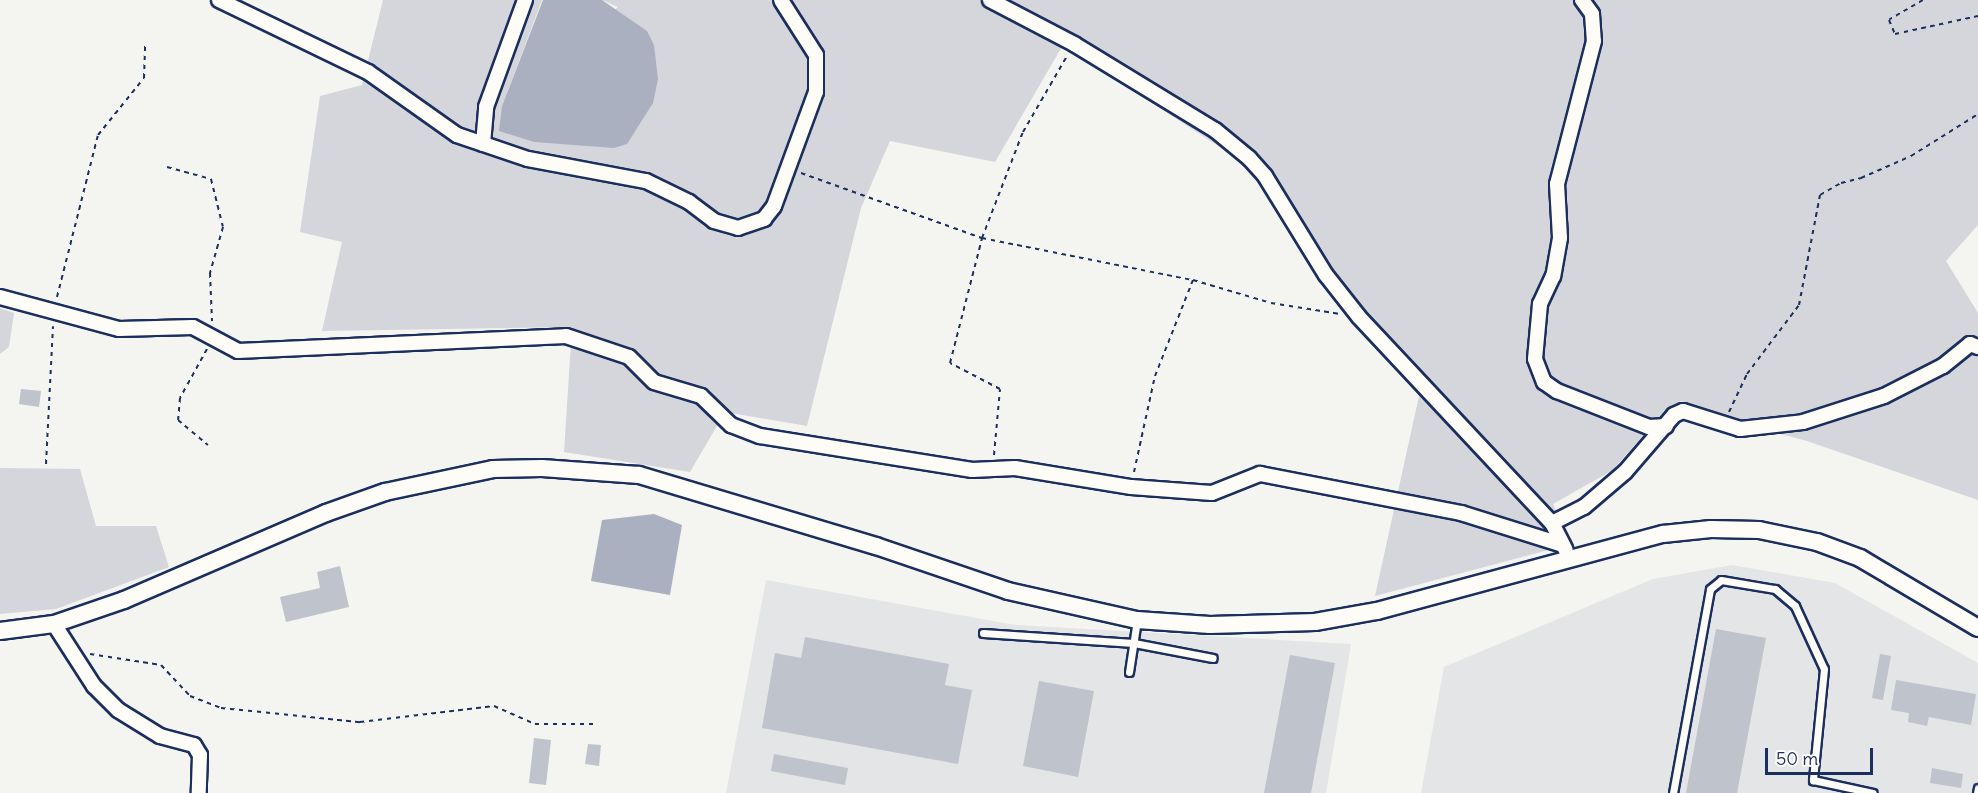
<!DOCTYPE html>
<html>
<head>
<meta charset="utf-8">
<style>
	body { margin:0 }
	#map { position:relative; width:1978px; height:793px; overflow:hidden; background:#f4f4f1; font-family:Delius,sans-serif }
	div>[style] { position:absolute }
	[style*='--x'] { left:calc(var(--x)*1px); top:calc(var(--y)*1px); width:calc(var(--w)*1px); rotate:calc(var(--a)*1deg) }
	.built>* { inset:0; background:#e4e5e6 }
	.green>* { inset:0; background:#d4d6db }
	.water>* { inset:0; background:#aab0bf }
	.building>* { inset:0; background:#bfc3cc }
	.path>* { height:2px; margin-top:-1px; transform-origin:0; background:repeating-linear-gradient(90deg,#1b2f5e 0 4.5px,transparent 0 9px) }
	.roads { filter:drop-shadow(2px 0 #1b2f5e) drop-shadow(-2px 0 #1b2f5e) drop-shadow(0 2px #1b2f5e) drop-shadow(0 -2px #1b2f5e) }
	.service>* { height:7px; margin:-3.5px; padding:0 3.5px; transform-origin:3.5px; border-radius:3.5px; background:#fdfcf7 }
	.minor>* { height:14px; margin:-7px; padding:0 7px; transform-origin:7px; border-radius:7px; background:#fdfcf7 }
	.tertiary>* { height:16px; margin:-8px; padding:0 8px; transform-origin:8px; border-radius:8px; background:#fdfcf7 }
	span { translate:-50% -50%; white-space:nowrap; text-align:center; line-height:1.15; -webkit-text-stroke:5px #fdfcf7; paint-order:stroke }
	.scale { position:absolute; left:1765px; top:748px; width:108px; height:27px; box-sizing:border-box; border:3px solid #1b2f5e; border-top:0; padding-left:8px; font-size:18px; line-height:21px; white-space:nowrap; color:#1b2f5e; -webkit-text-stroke:4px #fdfcf7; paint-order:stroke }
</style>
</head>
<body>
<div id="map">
	<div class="built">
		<div style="clip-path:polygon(1732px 565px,1835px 583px,1978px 663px,1978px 793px,1421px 793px,1444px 667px,1653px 579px)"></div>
		<div style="clip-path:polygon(766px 580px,1015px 625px,1351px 644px,1326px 793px,726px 793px)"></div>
	</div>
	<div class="green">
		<div style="clip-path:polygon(383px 0,542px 0,502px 106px,618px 7px,602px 0,1978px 0,1978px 225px,1946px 261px,1978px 313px,1978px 500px,1807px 441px,1732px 421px,1681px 401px,1664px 411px,1613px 470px,1553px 504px,1571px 544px,1375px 596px,1419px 396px,1342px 303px,1246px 164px,1063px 45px,995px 162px,890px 141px,861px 208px,807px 426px,725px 412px,690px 472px,564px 452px,572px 327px,322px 331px,342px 242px,300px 232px,320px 96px,362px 85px)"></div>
		<div style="clip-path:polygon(0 308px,14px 313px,9px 347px,0 354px)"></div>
		<div style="clip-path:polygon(0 468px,80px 469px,96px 526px,156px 526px,169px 567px,56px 609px,0 614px)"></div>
	</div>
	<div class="water">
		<div style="clip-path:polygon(543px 0,602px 0,647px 31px,654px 45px,658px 79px,653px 103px,627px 144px,614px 148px,534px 142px,499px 131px,502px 106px)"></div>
		<div style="clip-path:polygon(654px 514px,682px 525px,670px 595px,591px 581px,602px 520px)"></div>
	</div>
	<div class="building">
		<div style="clip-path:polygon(21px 389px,41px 391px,39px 407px,19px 404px)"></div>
		<div style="clip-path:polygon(340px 566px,349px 607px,286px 622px,280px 597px,320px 588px,317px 572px)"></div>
		<div style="clip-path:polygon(1716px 629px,1766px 638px,1737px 793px,1686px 793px)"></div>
		<div style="clip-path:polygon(805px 637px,949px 664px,945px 685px,972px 690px,958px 764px,762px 728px,775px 653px,801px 658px)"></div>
		<div style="clip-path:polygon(1880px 654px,1891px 656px,1883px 700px,1872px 698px)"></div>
		<div style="clip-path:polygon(1290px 655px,1335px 663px,1311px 793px,1264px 793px)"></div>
		<div style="clip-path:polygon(1896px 680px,1976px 694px,1971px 725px,1929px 717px,1927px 726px,1908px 722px,1909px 713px,1891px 710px)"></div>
		<div style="clip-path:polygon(1039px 681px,1094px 691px,1078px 777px,1023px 766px)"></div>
		<div style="clip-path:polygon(534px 738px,551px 740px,546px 785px,529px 783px)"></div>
		<div style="clip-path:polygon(588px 744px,601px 745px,599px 766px,585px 764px)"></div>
		<div style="clip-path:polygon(774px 754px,848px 768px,845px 785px,771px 771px)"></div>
		<div style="clip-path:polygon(1932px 768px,1963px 774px,1961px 788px,1930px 783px)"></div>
	</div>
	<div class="path">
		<div style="--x:1923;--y:0;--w:39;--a:150"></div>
		<div style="--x:1889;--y:20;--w:15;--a:67"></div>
		<div style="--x:1895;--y:34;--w:85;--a:-12.2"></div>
		<div style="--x:167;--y:167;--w:46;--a:15.3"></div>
		<div style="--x:211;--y:179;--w:49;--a:76"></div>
		<div style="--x:223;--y:227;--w:48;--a:105.8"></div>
		<div style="--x:210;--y:273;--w:48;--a:87.6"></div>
		<div style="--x:801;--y:173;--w:192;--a:19.8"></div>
		<div style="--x:982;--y:238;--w:215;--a:11.3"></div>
		<div style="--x:1193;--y:280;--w:81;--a:16.4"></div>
		<div style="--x:1271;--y:303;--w:70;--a:9.1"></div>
		<div style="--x:57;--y:297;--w:167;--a:-75.8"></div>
		<div style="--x:98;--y:135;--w:73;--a:-51.1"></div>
		<div style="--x:144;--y:78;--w:34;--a:-88"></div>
		<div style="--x:207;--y:349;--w:56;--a:118.9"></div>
		<div style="--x:180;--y:398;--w:22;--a:95"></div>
		<div style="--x:178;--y:420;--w:39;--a:40"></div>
		<div style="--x:1729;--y:412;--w:42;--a:-64.7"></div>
		<div style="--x:1747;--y:374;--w:86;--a:-53"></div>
		<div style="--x:1799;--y:305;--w:112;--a:-79.2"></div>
		<div style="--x:1820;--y:195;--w:24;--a:-30"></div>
		<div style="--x:1841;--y:183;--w:21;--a:-14"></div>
		<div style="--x:1861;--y:178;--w:55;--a:-23.7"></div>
		<div style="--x:1911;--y:156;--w:79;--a:-32.1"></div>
		<div style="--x:994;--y:455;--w:66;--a:-84.8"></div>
		<div style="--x:1000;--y:389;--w:56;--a:-152.5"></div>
		<div style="--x:950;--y:363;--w:129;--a:-75.6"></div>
		<div style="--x:982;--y:238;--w:114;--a:-68.9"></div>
		<div style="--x:1023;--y:132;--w:88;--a:-59.9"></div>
		<div style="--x:46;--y:464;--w:138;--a:-87.1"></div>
		<div style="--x:1134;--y:472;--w:98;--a:-77.7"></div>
		<div style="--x:1155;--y:376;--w:103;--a:-68.4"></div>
		<div style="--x:90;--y:654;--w:72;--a:8.8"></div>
		<div style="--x:161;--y:665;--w:42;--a:46.9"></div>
		<div style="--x:190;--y:696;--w:33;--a:21"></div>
		<div style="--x:221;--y:708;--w:140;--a:5.8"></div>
		<div style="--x:360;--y:722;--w:135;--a:-6.8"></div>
		<div style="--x:494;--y:706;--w:45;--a:23.7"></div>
		<div style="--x:535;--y:724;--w:62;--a:0"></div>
	</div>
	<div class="roads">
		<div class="service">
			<div style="--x:983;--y:633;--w:151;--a:3.8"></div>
			<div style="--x:1134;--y:643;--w:80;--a:10.8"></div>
			<div style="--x:1129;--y:672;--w:53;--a:-81.3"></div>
			<div style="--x:1673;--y:793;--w:207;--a:-79.7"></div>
			<div style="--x:1710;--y:589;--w:14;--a:-39"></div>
			<div style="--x:1721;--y:580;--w:55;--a:9.5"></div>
			<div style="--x:1775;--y:589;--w:26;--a:40"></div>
			<div style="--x:1795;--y:606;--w:69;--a:65.3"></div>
			<div style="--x:1824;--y:669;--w:112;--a:95.7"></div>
			<div style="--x:1813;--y:780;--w:61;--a:12.2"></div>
			<div style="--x:1977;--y:793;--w:5;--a:-79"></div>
		</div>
		<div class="minor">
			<div style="--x:219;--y:0;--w:165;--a:25.8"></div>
			<div style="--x:368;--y:72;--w:109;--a:35.3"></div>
			<div style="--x:457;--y:135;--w:75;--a:18.7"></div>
			<div style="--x:528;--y:159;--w:120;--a:10.6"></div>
			<div style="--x:646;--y:181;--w:48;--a:26"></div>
			<div style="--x:689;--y:202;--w:31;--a:37"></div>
			<div style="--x:714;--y:221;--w:25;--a:16"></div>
			<div style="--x:738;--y:228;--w:28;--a:-19"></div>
			<div style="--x:764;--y:219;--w:16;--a:-52"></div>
			<div style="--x:774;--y:206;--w:121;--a:-69.8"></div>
			<div style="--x:816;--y:92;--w:37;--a:-90"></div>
			<div style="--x:816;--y:55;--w:65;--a:-122.5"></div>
			<div style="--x:990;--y:0;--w:95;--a:27.6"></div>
			<div style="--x:1074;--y:44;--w:165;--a:31.4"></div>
			<div style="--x:1215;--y:130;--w:44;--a:39.5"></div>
			<div style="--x:1249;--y:158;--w:24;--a:48"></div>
			<div style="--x:1265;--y:176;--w:116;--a:58.4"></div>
			<div style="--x:1326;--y:275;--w:53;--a:51.8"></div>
			<div style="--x:1359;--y:317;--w:282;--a:46.9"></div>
			<div style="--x:1552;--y:523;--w:30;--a:63"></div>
			<div style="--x:1582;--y:0;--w:17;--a:54"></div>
			<div style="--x:1592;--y:14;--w:27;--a:86"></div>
			<div style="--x:1594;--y:41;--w:148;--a:104.5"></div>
			<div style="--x:1557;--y:184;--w:54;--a:86.8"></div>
			<div style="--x:1560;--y:238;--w:39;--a:100"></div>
			<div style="--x:1553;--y:276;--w:31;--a:115"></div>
			<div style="--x:1540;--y:304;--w:55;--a:95.2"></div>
			<div style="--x:1535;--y:359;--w:25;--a:69"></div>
			<div style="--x:1544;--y:382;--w:16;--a:35"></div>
			<div style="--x:1557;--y:391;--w:99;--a:21.4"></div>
			<div style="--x:1649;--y:427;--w:17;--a:-3"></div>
			<div style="--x:483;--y:144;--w:37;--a:-85"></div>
			<div style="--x:486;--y:107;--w:114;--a:-70"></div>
			<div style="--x:0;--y:297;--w:123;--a:15.1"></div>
			<div style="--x:119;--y:329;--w:74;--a:-1.5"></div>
			<div style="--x:193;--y:327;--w:51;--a:28.1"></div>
			<div style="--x:238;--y:351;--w:328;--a:-2.6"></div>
			<div style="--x:566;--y:336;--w:66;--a:18.4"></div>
			<div style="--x:629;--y:357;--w:35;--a:45"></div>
			<div style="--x:654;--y:382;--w:49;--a:16.6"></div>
			<div style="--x:701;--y:396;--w:42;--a:44"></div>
			<div style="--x:731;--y:425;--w:31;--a:21"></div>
			<div style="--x:760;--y:436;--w:215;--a:9.1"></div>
			<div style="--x:972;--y:470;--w:43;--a:-2.7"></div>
			<div style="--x:1015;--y:468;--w:118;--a:9.3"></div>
			<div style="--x:1131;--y:487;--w:81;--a:4.2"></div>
			<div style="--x:1212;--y:493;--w:52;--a:-21.6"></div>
			<div style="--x:1260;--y:474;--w:205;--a:11"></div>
			<div style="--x:1461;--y:513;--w:107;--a:17.4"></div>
			<div style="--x:1552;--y:523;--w:36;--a:-27"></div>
			<div style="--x:1584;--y:507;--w:54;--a:-40.5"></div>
			<div style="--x:1625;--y:472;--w:75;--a:-49.3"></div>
			<div style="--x:1674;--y:415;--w:10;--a:-24"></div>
			<div style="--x:1683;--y:411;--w:60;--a:17.5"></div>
			<div style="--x:1740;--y:429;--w:63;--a:-6.3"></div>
			<div style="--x:1803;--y:422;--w:85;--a:-17.8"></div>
			<div style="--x:1884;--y:396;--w:66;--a:-27"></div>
			<div style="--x:1943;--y:366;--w:35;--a:-39"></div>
			<div style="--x:1970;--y:344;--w:9;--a:21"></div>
			<div style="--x:54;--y:624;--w:74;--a:57.2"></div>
			<div style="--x:94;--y:686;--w:34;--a:45"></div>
			<div style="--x:118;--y:710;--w:49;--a:31.8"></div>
			<div style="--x:160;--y:736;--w:35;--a:15"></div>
			<div style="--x:194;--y:745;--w:12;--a:59"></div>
			<div style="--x:200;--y:755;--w:38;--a:92"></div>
		</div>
		<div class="tertiary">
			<div style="--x:0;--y:631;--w:54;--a:-7.4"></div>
			<div style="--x:54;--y:624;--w:74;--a:-18.9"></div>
			<div style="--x:124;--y:600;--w:220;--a:-23.3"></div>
			<div style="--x:326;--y:513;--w:63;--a:-19.6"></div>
			<div style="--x:385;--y:492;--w:110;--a:-12"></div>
			<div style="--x:493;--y:469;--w:49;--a:-1.2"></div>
			<div style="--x:542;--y:468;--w:97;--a:4.1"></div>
			<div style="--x:639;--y:475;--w:247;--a:16.7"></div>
			<div style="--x:876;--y:546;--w:139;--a:18.8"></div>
			<div style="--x:1008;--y:591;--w:132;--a:12.7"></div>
			<div style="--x:1137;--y:620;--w:73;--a:3.9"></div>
			<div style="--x:1210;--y:625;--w:105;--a:-1.6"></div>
			<div style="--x:1315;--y:622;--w:63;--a:-10.1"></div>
			<div style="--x:1377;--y:611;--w:296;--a:-15.1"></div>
			<div style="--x:1663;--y:534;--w:48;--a:-5.9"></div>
			<div style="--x:1711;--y:529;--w:48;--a:1.2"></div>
			<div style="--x:1759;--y:530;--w:59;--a:11.7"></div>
			<div style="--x:1817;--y:542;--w:46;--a:20.4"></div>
			<div style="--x:1860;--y:558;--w:137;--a:30.7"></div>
		</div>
	</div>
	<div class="scale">50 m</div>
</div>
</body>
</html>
